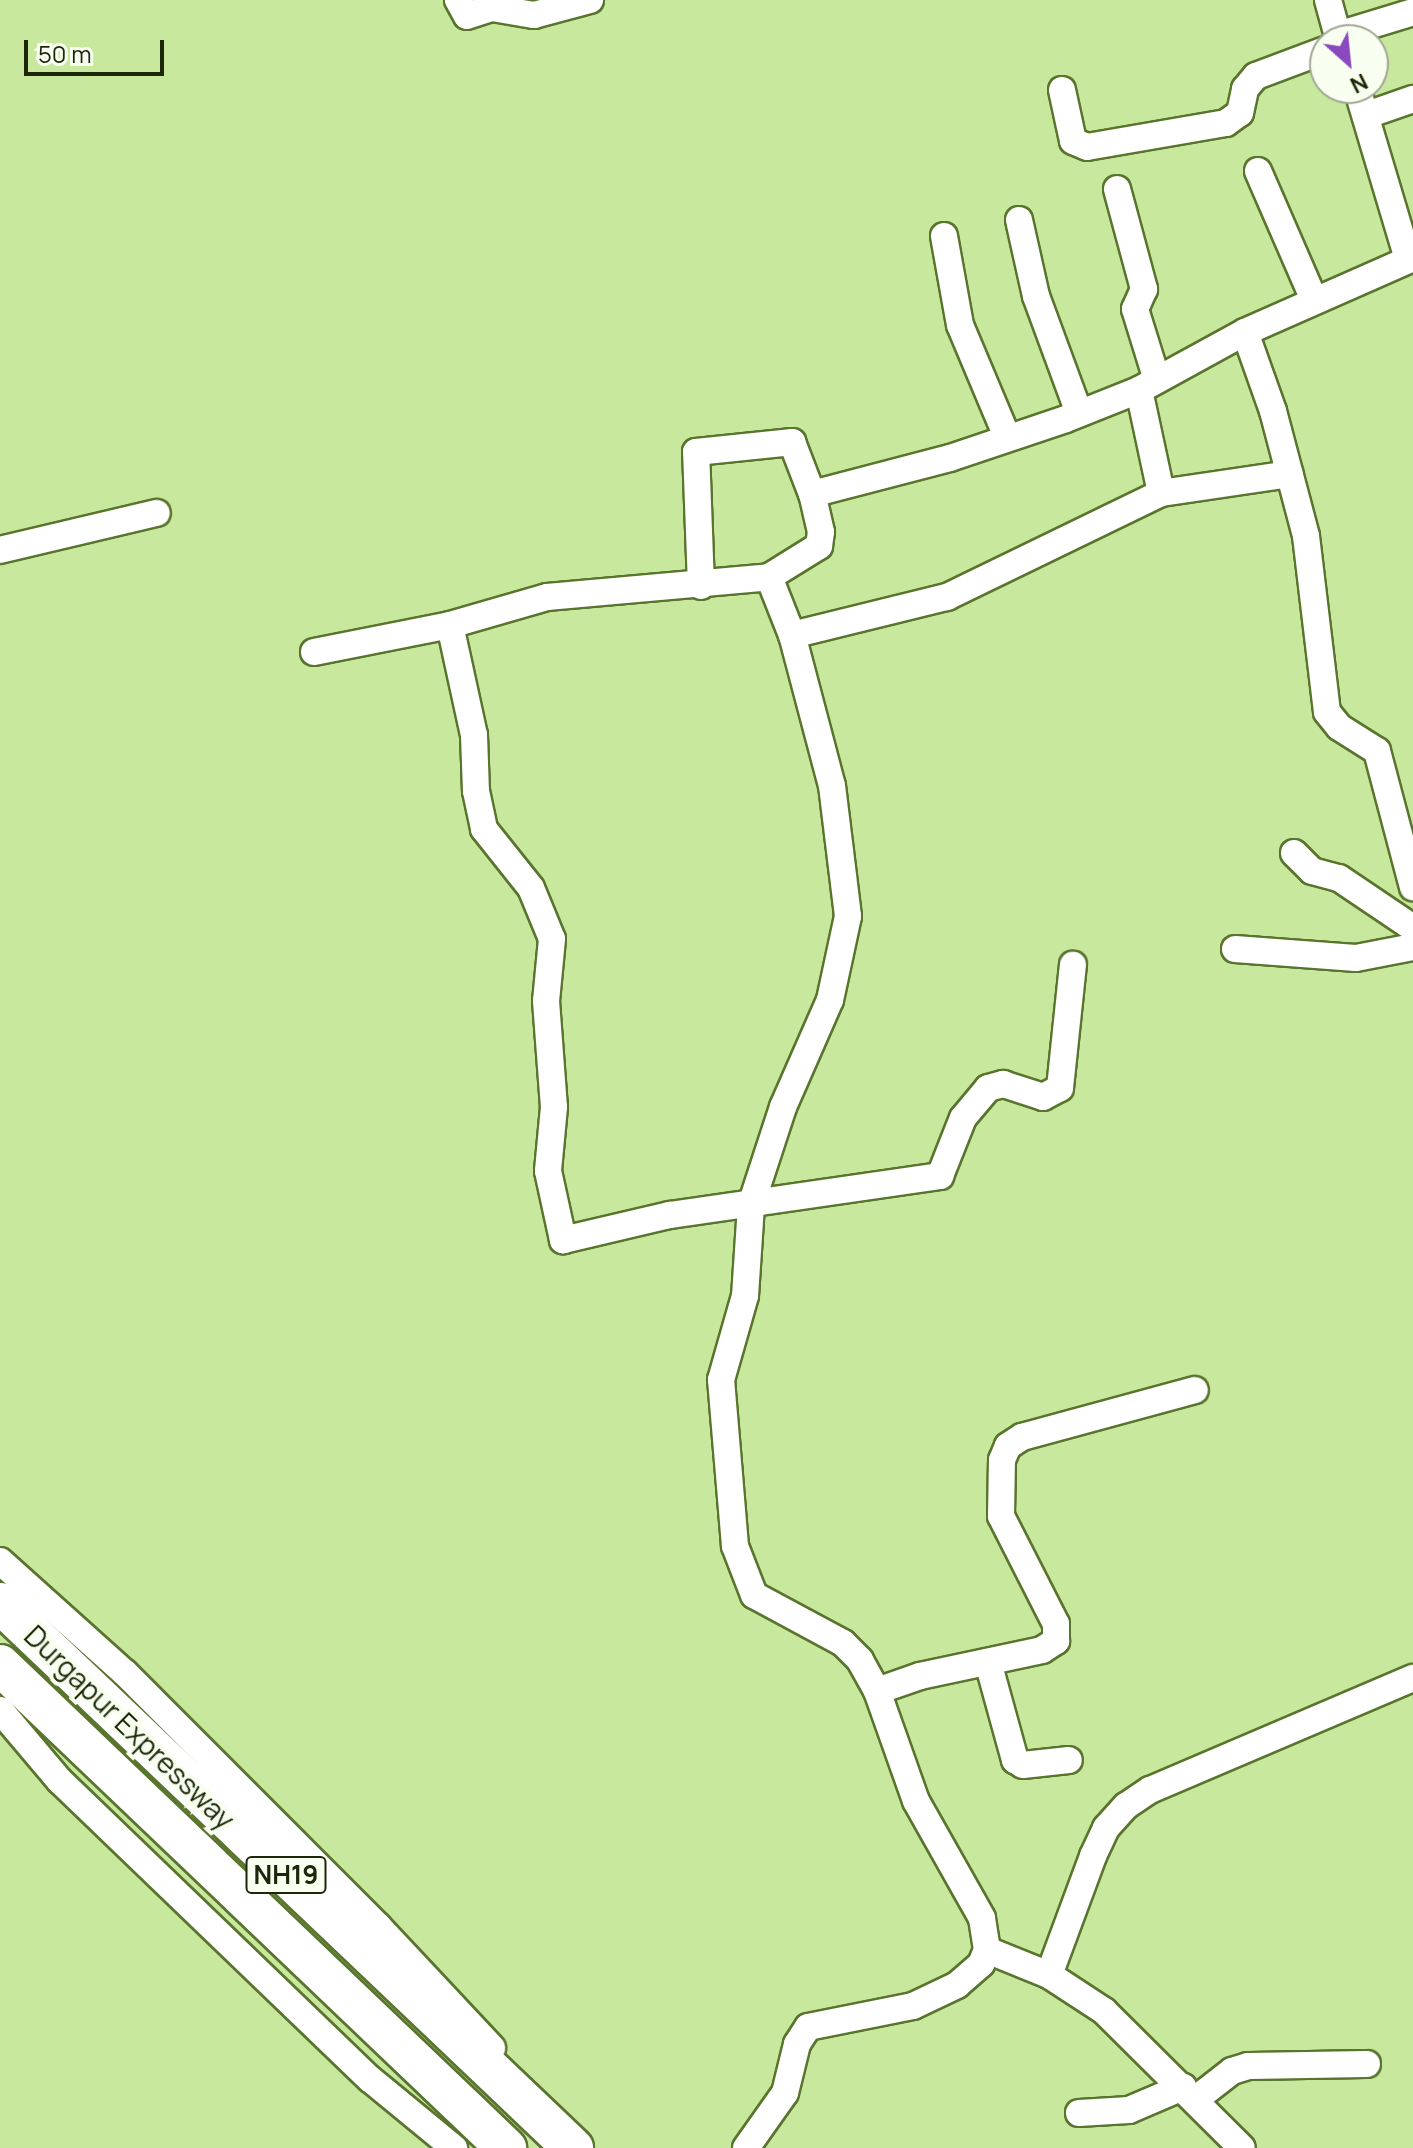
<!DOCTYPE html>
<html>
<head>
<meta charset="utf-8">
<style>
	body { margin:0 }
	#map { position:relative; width:1413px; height:2148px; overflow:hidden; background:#c8e89d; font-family:Manrope,sans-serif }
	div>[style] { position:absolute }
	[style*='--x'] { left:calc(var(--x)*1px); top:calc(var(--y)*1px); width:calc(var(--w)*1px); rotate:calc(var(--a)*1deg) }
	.roads { filter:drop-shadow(2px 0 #59742d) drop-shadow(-2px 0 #59742d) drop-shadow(0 2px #59742d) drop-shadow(0 -2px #59742d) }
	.minor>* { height:26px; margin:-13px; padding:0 13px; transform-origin:13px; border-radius:13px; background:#fff }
	.highway>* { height:40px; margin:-20px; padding:0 20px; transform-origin:20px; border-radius:20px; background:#fff }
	span { translate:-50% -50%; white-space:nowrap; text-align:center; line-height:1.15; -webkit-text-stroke:8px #f8fff0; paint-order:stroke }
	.shield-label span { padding:2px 6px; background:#f8fff0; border:2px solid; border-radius:6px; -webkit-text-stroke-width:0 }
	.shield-label { font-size:26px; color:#1c2709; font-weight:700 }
	.street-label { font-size:28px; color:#1c2709 }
	.north { position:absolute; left:1309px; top:24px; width:80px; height:80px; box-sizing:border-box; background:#f8fff0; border:2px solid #a0a994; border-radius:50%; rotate:153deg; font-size:22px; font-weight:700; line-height:32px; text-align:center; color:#1c2709 }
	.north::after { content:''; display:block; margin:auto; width:28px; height:36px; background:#8a49be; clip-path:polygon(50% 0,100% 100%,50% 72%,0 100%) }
	.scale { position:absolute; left:24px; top:40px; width:140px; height:36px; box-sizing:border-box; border:4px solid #1c2709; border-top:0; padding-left:10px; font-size:24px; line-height:28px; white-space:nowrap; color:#1c2709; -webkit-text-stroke:6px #f8fff0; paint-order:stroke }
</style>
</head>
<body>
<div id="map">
	<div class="roads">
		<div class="minor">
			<div style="--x:458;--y:0;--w:18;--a:61"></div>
			<div style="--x:467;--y:16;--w:26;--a:-18"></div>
			<div style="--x:492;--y:8;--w:43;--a:9.5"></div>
			<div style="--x:534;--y:15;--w:58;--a:-15"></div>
			<div style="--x:1328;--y:0;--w:41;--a:74.6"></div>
			<div style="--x:1338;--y:35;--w:78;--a:-17"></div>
			<div style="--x:1357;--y:88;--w:178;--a:73.4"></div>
			<div style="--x:1062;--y:90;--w:52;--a:77.8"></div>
			<div style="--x:1073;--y:141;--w:15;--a:23"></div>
			<div style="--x:1087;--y:147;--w:141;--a:-9.8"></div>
			<div style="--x:1226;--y:123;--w:17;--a:-36"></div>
			<div style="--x:1240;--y:113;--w:25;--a:-78"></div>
			<div style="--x:1245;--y:89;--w:17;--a:-50"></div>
			<div style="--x:1256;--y:76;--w:74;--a:-20.6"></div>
			<div style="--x:1367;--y:115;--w:49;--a:-19.2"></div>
			<div style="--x:1258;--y:171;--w:141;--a:66.5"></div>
			<div style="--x:1117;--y:189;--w:104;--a:74.9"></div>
			<div style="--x:1144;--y:289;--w:22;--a:114"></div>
			<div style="--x:1135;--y:309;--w:74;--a:72.8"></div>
			<div style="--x:1019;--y:220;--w:78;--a:77.4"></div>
			<div style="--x:1036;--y:296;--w:125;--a:69.8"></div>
			<div style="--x:944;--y:236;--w:90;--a:79.8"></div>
			<div style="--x:960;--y:325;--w:121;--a:67.2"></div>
			<div style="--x:1245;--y:332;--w:84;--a:70.5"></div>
			<div style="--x:1273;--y:411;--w:129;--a:75.2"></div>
			<div style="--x:1306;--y:536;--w:177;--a:83.2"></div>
			<div style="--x:1327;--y:712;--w:19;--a:51"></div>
			<div style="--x:1339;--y:727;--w:45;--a:32.3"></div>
			<div style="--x:1377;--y:751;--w:141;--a:75.2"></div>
			<div style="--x:1139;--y:390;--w:105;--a:77.9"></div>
			<div style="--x:0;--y:550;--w:161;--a:-13.3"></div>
			<div style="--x:769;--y:577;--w:59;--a:-31.8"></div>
			<div style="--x:819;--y:546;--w:14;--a:-82"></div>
			<div style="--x:821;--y:532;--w:39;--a:-103"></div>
			<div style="--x:812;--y:494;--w:143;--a:-14.6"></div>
			<div style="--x:950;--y:458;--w:122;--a:-18.6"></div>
			<div style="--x:1066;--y:419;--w:79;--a:-21.7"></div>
			<div style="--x:1139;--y:390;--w:121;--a:-28.7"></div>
			<div style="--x:1245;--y:332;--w:184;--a:-23.8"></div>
			<div style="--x:701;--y:586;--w:134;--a:-92.1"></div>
			<div style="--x:696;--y:452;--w:97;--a:-5.9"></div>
			<div style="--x:792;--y:442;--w:56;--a:69"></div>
			<div style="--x:450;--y:625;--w:113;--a:77.7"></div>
			<div style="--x:474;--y:735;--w:56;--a:88"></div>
			<div style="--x:476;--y:791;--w:39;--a:78"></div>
			<div style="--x:484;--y:829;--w:75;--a:51.5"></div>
			<div style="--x:531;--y:888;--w:55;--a:67.6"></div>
			<div style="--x:552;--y:939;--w:62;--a:95.5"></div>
			<div style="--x:546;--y:1001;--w:106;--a:85.7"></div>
			<div style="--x:554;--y:1107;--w:64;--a:95.4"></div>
			<div style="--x:548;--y:1171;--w:71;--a:77.7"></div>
			<div style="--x:563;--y:1240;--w:110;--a:-13.2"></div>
			<div style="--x:670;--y:1215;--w:273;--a:-8.2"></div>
			<div style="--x:940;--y:1176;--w:62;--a:-68.4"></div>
			<div style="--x:963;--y:1118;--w:39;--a:-50"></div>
			<div style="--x:988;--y:1088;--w:16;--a:-15"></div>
			<div style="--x:1003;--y:1084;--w:42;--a:18"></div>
			<div style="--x:1043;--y:1097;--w:19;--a:-28"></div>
			<div style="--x:1060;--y:1088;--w:124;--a:-84"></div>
			<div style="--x:314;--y:652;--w:139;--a:-11.2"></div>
			<div style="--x:450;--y:625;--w:101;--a:-16.1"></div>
			<div style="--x:547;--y:597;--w:223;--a:-5.1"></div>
			<div style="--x:769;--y:577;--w:62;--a:68.4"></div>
			<div style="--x:1294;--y:853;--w:25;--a:45"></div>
			<div style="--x:1312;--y:871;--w:28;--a:15"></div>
			<div style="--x:1339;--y:878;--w:89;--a:34"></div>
			<div style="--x:1235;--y:949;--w:121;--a:4.3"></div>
			<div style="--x:1356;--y:958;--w:58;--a:-10.9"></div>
			<div style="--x:0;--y:1561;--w:168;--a:41.9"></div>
			<div style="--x:125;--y:1673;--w:358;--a:45"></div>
			<div style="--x:378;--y:1926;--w:167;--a:46.9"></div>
			<div style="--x:988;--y:1662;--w:102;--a:74.6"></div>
			<div style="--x:1015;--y:1760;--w:9;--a:32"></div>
			<div style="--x:1023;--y:1765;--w:46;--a:-6.2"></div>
			<div style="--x:877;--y:1691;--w:46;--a:-19.2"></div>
			<div style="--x:920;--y:1676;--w:125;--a:-12"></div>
			<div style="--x:1042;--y:1650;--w:17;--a:-33"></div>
			<div style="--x:1056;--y:1641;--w:17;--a:-90"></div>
			<div style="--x:1056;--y:1624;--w:121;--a:-117"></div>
			<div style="--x:1001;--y:1516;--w:56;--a:-89"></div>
			<div style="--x:1002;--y:1460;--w:15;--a:-67"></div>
			<div style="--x:1008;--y:1446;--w:17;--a:-33"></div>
			<div style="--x:1022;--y:1437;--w:179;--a:-15.2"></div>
			<div style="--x:0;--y:1710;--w:93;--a:49.8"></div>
			<div style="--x:60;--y:1781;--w:430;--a:43.9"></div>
			<div style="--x:370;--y:2079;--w:109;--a:39.4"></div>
			<div style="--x:987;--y:1950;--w:67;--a:22"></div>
			<div style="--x:1049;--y:1975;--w:66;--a:33.2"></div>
			<div style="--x:1104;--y:2011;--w:194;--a:44.8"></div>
			<div style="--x:1049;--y:1975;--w:127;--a:-69.7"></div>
			<div style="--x:1093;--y:1856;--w:31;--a:-65"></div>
			<div style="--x:1106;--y:1828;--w:30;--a:-48"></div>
			<div style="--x:1126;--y:1806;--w:29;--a:-34"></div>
			<div style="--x:1150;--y:1790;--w:286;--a:-23.1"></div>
			<div style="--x:1196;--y:2099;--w:46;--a:-37.9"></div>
			<div style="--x:1232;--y:2071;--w:17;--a:-17"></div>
			<div style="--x:1248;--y:2066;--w:119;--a:-1"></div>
			<div style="--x:1079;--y:2113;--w:50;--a:-3.4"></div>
			<div style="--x:1129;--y:2110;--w:59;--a:-23.1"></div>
			<div style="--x:746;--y:2148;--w:67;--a:-54.7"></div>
			<div style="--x:785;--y:2093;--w:50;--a:-76.2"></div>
			<div style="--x:797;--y:2044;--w:20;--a:-57"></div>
			<div style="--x:808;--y:2027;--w:107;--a:-11.3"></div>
			<div style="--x:913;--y:2006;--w:49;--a:-25.5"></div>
			<div style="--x:957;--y:1985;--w:32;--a:-41"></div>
			<div style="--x:981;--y:1964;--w:15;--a:-67"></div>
			<div style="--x:987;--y:1950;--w:32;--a:-99"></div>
			<div style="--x:982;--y:1918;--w:134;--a:-119.4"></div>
			<div style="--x:916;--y:1801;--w:117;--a:-109.5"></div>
			<div style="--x:877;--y:1691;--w:35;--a:-119"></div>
			<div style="--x:860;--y:1660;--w:24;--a:-135"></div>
			<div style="--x:843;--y:1643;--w:101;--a:-151.7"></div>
			<div style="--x:754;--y:1595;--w:53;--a:-111.2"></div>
			<div style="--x:735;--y:1546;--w:167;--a:-94.8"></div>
			<div style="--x:721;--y:1380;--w:87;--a:-74.1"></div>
			<div style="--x:745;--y:1296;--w:91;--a:-86.2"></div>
			<div style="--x:751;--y:1205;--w:103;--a:-71.9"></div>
			<div style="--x:783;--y:1107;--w:117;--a:-66.3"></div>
			<div style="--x:830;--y:1000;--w:86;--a:-77.9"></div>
			<div style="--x:848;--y:916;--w:131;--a:-97"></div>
			<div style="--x:832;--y:786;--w:156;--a:-104.8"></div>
			<div style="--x:792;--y:635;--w:160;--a:-13.8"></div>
			<div style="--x:947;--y:597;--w:238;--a:-25.9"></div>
			<div style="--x:1161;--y:493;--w:130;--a:-8.4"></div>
		</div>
		<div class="highway">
			<div style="--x:0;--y:1603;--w:791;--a:43.57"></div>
			<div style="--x:0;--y:1665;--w:700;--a:43.67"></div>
		</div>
	</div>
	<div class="shield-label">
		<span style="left:286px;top:1875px">NH19</span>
	</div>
	<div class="street-label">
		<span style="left:130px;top:1727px;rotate:44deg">Durgapur Expressway</span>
	</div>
	<div class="north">N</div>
	<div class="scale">50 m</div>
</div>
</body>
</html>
